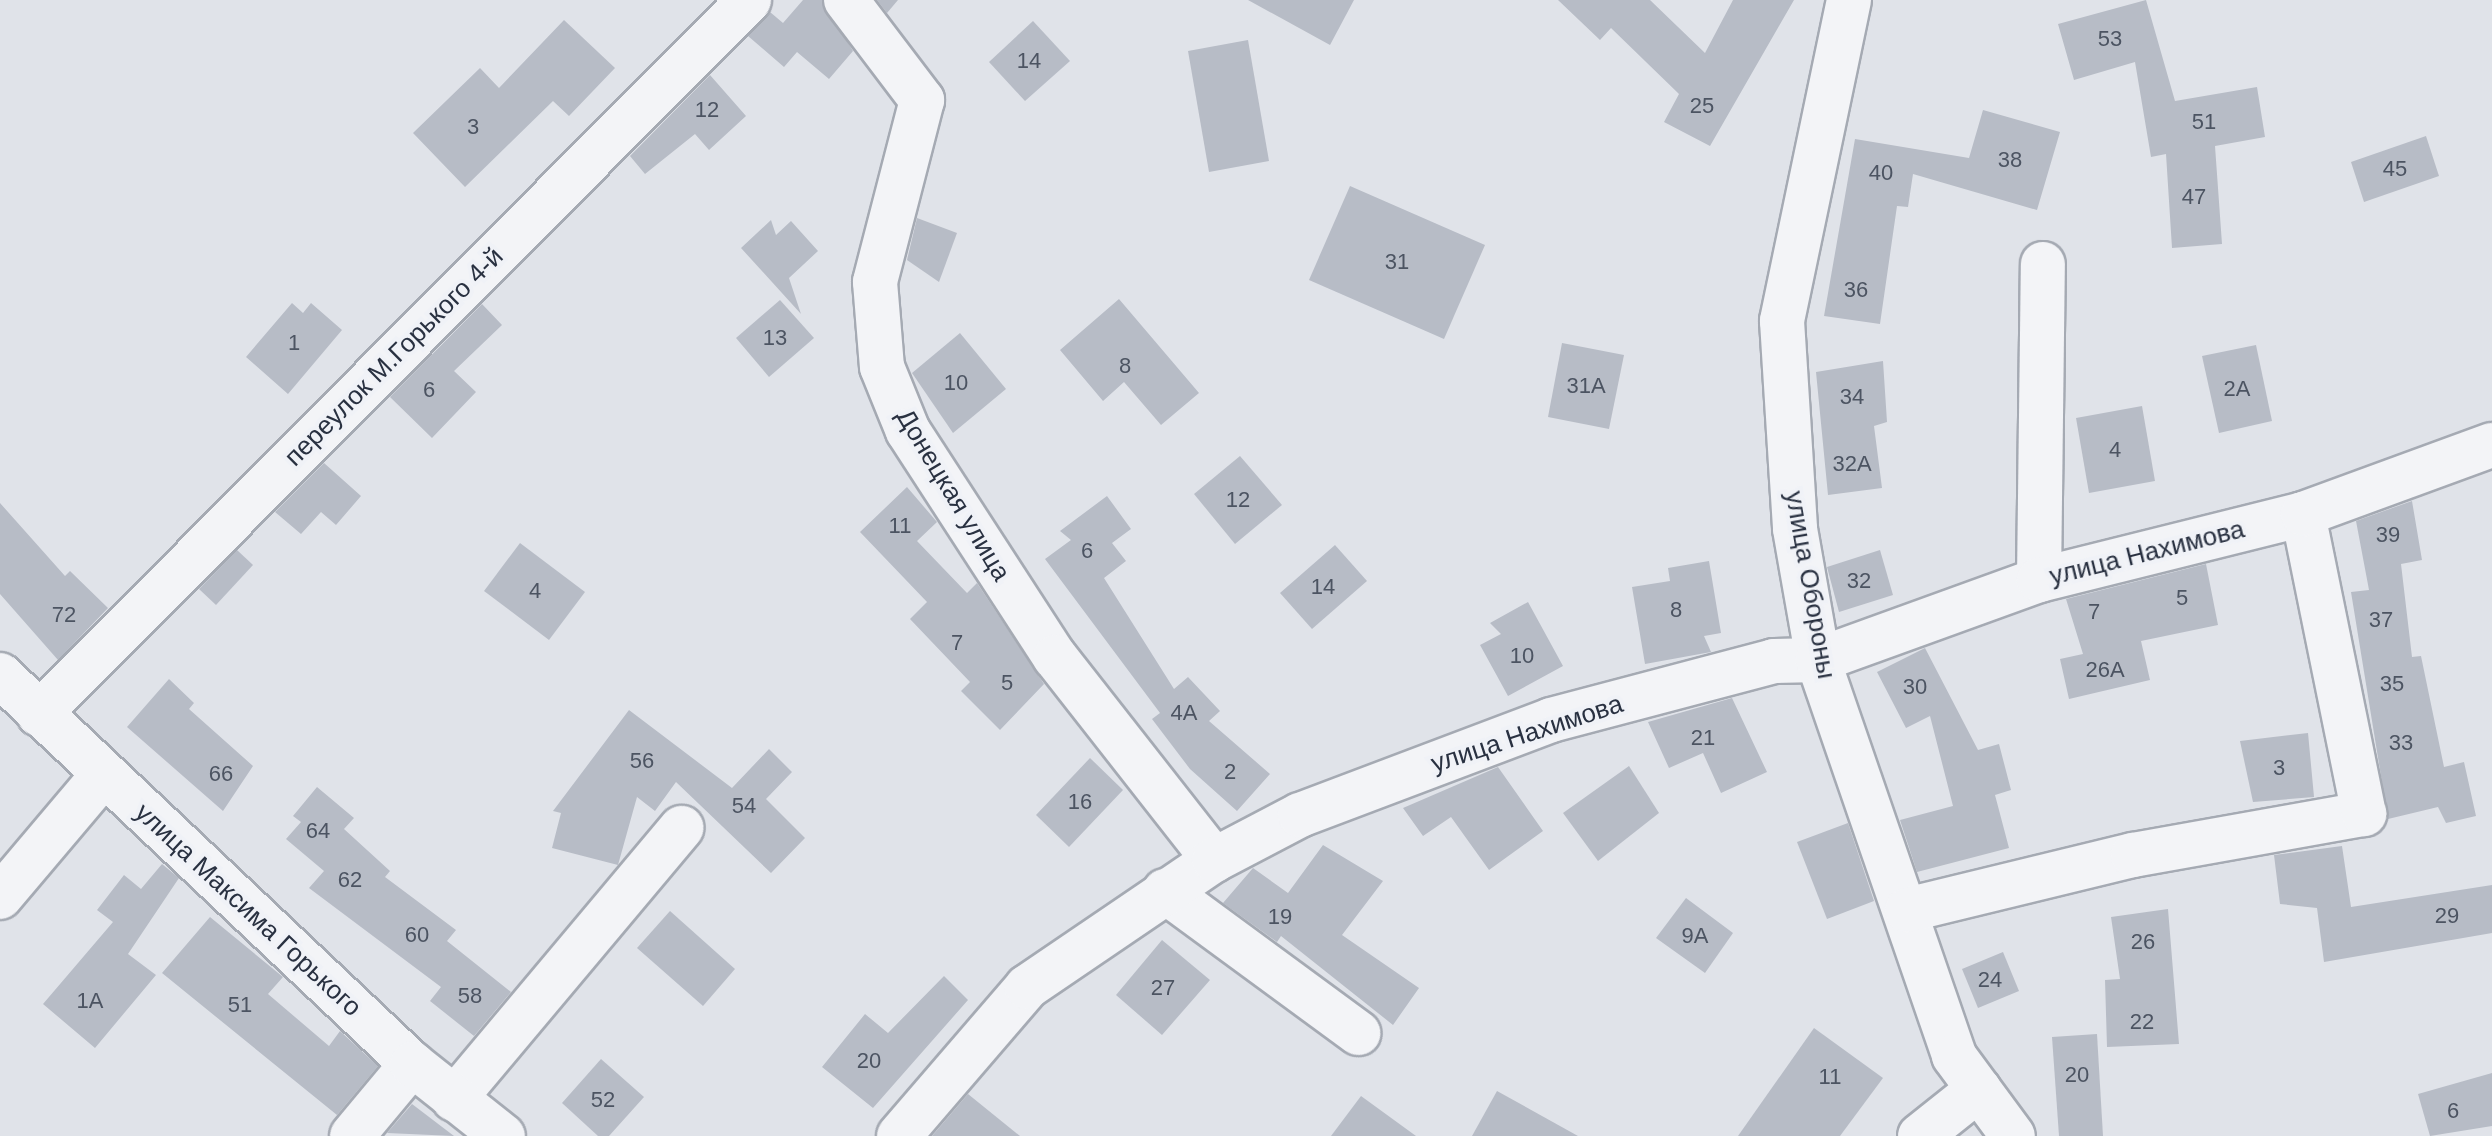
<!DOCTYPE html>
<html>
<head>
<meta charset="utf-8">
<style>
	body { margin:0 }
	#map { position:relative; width:2492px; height:1136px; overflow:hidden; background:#e0e3e9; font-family:Arial,sans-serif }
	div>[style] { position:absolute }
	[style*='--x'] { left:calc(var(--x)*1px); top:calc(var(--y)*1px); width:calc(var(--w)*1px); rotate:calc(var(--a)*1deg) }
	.building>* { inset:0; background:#b7bcc6 }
	.roads { filter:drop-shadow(2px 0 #a5aab3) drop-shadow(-2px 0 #a5aab3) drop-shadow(0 2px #a5aab3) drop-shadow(0 -2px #a5aab3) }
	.minor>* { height:44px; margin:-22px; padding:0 22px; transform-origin:22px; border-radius:22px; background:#f3f4f7 }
	.tertiary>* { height:44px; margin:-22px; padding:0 22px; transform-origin:22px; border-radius:22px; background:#f3f4f7 }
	span { translate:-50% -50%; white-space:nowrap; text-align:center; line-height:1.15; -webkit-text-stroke:8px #f0f2f7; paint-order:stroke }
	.number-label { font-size:22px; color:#4c5462 }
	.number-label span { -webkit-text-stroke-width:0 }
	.street-label { font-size:26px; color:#293141 }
</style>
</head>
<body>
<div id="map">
	<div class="building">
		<div style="clip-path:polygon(803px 0,822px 0,853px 51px,829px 79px,797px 52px,784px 67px,748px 36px,770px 12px,783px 23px)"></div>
		<div style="clip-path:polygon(877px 0,898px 0,887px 13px)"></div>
		<div style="clip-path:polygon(1248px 0,1354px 0,1330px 45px)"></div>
		<div style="clip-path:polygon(1558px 0,1650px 0,1705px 53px,1733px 0,1794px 0,1710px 146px,1664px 122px,1679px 94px,1611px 28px,1600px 40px)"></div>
		<div style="clip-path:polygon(2146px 0,2175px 101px,2257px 87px,2265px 137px,2215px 146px,2222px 244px,2172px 248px,2166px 154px,2151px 157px,2135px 62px,2074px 80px,2058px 24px)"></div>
		<div style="clip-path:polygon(564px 20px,615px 68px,569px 116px,553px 101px,465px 187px,413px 133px,480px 68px,499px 88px)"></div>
		<div style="clip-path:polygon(1033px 21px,1070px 61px,1025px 101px,989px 62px)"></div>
		<div style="clip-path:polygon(1248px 40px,1269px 161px,1209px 172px,1188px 51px)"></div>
		<div style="clip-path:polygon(710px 75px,746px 116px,709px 150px,695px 134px,645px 174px,630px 156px)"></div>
		<div style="clip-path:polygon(1983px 110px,2060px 132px,2037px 210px,1913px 174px,1908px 207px,1897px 206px,1880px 324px,1824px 316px,1855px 139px,1969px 158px)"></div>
		<div style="clip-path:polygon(2426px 136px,2439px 176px,2364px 202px,2351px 162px)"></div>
		<div style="clip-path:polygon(1350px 186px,1485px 245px,1444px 339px,1309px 280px)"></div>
		<div style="clip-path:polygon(917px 218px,957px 233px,939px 282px,907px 260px)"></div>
		<div style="clip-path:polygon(771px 220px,776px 235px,791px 221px,818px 251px,789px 278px,801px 314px,741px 248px)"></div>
		<div style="clip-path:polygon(1119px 299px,1199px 393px,1161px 425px,1124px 382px,1103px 401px,1060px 350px)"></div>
		<div style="clip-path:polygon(780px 300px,814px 338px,769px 377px,736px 338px)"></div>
		<div style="clip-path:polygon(292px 303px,303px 313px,311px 303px,342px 330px,288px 394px,246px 357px)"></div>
		<div style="clip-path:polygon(482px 304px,502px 325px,454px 371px,476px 392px,432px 438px,390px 397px)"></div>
		<div style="clip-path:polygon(960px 333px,1006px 389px,953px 433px,912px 373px)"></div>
		<div style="clip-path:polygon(1562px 343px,1624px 355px,1609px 429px,1548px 417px)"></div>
		<div style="clip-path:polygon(2256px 345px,2272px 421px,2219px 433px,2202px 356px)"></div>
		<div style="clip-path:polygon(1883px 361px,1887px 422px,1874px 426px,1882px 488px,1828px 495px,1816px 372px)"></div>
		<div style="clip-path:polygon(2142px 406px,2155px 481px,2089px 493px,2076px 418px)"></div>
		<div style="clip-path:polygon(1240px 456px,1282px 505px,1235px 544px,1194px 494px)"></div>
		<div style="clip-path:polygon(324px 463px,361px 496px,336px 525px,321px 512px,301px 534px,275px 512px)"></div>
		<div style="clip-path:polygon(907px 487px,937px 522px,917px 541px,967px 593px,977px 583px,1044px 684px,1000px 730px,961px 691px,970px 682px,910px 619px,927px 602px,860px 532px)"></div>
		<div style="clip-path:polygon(1107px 496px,1131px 529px,1112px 543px,1126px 561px,1104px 578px,1174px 689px,1188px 677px,1220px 711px,1209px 721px,1270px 774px,1237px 811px,1190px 769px,1152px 719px,1160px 713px,1045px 559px,1071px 540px,1060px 531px)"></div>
		<div style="clip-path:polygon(2412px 501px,2422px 560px,2401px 564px,2412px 657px,2421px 656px,2444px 767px,2464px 762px,2476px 816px,2446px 823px,2438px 807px,2388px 819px,2351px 592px,2369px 590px,2356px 521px)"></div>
		<div style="clip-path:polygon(0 503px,65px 576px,70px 571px,108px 608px,58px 660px,0 594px)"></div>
		<div style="clip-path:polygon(520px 543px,585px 592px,549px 640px,484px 591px)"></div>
		<div style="clip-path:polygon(1335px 545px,1367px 581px,1312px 629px,1280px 593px)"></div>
		<div style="clip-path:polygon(237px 550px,253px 565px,216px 605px,199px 589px)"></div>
		<div style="clip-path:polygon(1880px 550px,1893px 595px,1839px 612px,1827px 567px)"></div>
		<div style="clip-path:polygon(1709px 561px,1721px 633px,1704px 636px,1711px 652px,1645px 664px,1632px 587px,1670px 581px,1668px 568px)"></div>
		<div style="clip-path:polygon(2206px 564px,2218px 625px,2141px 641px,2150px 680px,2069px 699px,2060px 659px,2083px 654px,2066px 599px)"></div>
		<div style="clip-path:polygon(1528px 602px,1563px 666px,1508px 696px,1480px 645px,1501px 634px,1490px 623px)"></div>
		<div style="clip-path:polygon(1925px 648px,1978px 750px,1999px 744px,2011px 790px,1995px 795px,2009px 848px,1917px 872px,1900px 820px,1953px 806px,1930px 716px,1906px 728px,1877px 672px)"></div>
		<div style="clip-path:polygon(169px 679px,194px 703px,189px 709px,253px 766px,223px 811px,127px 727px)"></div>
		<div style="clip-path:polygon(1732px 698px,1767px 772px,1721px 793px,1703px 753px,1669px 768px,1648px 722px)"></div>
		<div style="clip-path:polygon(629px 710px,732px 788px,769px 749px,792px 772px,766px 799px,805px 838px,771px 873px,676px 782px,655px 811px,637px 797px,618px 865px,552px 848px,561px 813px,553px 811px)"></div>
		<div style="clip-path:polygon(2308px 733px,2314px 797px,2253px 802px,2240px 741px)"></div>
		<div style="clip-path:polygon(1090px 758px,1123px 790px,1069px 847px,1036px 815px)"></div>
		<div style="clip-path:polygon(1629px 766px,1659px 813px,1598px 861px,1563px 813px)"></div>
		<div style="clip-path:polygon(1498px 767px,1543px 831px,1489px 870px,1451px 817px,1423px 836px,1403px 808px)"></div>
		<div style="clip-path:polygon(317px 787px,354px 818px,344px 829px,390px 871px,385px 877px,456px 930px,447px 941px,511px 992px,474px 1036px,430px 1001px,441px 987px,309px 888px,324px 871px,286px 839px,301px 822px,293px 816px)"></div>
		<div style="clip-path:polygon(1848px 823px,1874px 901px,1827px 919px,1797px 842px)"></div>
		<div style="clip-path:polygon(1323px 845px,1383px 881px,1342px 935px,1419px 988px,1393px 1025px,1281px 936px,1277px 942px,1223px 903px,1253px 868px,1288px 893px)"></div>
		<div style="clip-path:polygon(2342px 846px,2351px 907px,2492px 885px,2492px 933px,2324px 962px,2317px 908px,2280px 904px,2274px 855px)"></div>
		<div style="clip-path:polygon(162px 864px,179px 878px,128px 954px,156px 975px,95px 1048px,43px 1004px,113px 922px,97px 910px,124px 875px,141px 889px)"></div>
		<div style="clip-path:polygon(1686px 898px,1733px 933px,1705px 973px,1656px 938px)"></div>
		<div style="clip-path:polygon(2168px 909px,2179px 1044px,2107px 1047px,2105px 980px,2120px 979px,2111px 917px)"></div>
		<div style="clip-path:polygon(670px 911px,735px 969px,703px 1006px,637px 948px)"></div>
		<div style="clip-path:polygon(210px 917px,283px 977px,268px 994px,329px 1046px,340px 1031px,378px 1066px,337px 1115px,162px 973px)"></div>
		<div style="clip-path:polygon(1162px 940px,1210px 980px,1162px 1035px,1116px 995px)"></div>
		<div style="clip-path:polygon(2003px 952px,2019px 991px,1978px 1008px,1962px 969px)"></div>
		<div style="clip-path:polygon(944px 976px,968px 1000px,873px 1108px,822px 1067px,865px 1014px,888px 1033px)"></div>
		<div style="clip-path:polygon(1814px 1028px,1883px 1078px,1840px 1136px,1738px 1136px)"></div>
		<div style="clip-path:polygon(2097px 1034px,2103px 1136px,2059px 1136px,2052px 1037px)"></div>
		<div style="clip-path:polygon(601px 1059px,644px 1097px,609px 1136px,598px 1136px,562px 1103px)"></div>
		<div style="clip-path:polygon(2492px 1073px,2492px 1126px,2430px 1136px,2418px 1094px)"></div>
		<div style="clip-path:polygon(1497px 1091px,1578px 1136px,1472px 1136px)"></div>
		<div style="clip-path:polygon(968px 1094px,1020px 1136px,932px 1136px)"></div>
		<div style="clip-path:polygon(1361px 1096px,1416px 1136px,1331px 1136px)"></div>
		<div style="clip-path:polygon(412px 1104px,454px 1136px,387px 1133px)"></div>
	</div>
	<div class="roads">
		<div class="minor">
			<div style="--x:846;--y:0;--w:126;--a:52.8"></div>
			<div style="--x:922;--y:100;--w:188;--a:104.5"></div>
			<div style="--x:875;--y:282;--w:85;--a:85.3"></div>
			<div style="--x:882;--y:367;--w:69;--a:67.9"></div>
			<div style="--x:908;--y:431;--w:270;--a:57"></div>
			<div style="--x:1055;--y:657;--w:258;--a:51.9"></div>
			<div style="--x:1849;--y:0;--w:328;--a:101.8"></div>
			<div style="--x:1782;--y:321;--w:208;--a:86.4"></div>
			<div style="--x:1795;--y:529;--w:133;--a:80"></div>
			<div style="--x:1818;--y:660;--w:419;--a:71"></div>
			<div style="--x:1954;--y:1056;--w:99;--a:53.6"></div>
			<div style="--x:2039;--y:580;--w:316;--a:-89.3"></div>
			<div style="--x:39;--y:714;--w:1007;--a:-45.16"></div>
			<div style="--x:1165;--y:891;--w:240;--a:36.3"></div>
			<div style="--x:0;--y:897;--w:161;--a:-49.8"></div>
			<div style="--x:1907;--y:910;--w:233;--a:-13.7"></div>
			<div style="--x:2133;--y:855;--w:235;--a:-10.1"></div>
			<div style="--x:2364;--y:814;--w:306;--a:-101.5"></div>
			<div style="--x:454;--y:1099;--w:354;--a:-50"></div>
			<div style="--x:352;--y:1136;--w:94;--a:-50.2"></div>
			<div style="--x:899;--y:1136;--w:196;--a:-49.3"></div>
			<div style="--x:1027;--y:987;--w:226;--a:-34.2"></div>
			<div style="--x:1214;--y:860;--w:97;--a:-27.6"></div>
			<div style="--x:1300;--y:815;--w:268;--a:-20.7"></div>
			<div style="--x:1551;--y:720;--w:231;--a:-14.8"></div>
			<div style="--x:1774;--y:661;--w:44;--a:-1.3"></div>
			<div style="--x:1818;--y:660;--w:235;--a:-19.9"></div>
			<div style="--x:2039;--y:580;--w:272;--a:-14"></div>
			<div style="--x:2303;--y:514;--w:201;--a:-20.1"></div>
			<div style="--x:1920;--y:1136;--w:75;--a:-38.5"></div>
		</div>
		<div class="tertiary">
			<div style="--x:0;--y:675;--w:567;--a:43.36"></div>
			<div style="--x:412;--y:1064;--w:116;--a:38.4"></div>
		</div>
	</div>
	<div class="number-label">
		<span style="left:2110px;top:39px">53</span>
		<span style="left:1029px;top:61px">14</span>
		<span style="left:1702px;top:106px">25</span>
		<span style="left:707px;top:110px">12</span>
		<span style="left:2204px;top:122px">51</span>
		<span style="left:473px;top:127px">3</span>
		<span style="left:2010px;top:160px">38</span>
		<span style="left:2395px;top:169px">45</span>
		<span style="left:1881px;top:173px">40</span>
		<span style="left:2194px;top:197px">47</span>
		<span style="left:1397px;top:262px">31</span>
		<span style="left:1856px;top:290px">36</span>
		<span style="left:775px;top:338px">13</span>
		<span style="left:294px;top:343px">1</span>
		<span style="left:1125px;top:366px">8</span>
		<span style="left:956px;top:383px">10</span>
		<span style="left:1586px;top:386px">31А</span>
		<span style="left:2237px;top:389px">2А</span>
		<span style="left:429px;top:390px">6</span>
		<span style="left:1852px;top:397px">34</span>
		<span style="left:2115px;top:450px">4</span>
		<span style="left:1852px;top:464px">32А</span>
		<span style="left:1238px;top:500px">12</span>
		<span style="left:900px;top:526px">11</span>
		<span style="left:2388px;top:535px">39</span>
		<span style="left:1087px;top:551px">6</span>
		<span style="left:1859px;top:581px">32</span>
		<span style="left:1323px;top:587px">14</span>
		<span style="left:535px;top:591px">4</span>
		<span style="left:2182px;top:598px">5</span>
		<span style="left:1676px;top:610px">8</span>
		<span style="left:2094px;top:612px">7</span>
		<span style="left:64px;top:615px">72</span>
		<span style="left:2381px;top:620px">37</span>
		<span style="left:957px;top:643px">7</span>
		<span style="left:1522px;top:656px">10</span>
		<span style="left:2105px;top:670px">26А</span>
		<span style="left:1007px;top:683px">5</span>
		<span style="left:2392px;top:684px">35</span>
		<span style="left:1915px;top:687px">30</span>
		<span style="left:1184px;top:713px">4А</span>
		<span style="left:1703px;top:738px">21</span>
		<span style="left:2401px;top:743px">33</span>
		<span style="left:642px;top:761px">56</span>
		<span style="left:2279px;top:768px">3</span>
		<span style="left:1230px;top:772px">2</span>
		<span style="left:221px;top:774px">66</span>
		<span style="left:1080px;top:802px">16</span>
		<span style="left:744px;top:806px">54</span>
		<span style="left:318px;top:831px">64</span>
		<span style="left:350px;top:880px">62</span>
		<span style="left:2447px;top:916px">29</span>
		<span style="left:1280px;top:917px">19</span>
		<span style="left:417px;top:935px">60</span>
		<span style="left:1695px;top:936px">9А</span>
		<span style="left:2143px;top:942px">26</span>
		<span style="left:1990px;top:980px">24</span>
		<span style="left:1163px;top:988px">27</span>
		<span style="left:470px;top:996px">58</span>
		<span style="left:90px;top:1001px">1А</span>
		<span style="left:240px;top:1005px">51</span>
		<span style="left:2142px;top:1022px">22</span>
		<span style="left:869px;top:1061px">20</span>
		<span style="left:2077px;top:1075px">20</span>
		<span style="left:1830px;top:1077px">11</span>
		<span style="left:603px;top:1100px">52</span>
		<span style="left:2453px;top:1111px">6</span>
	</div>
	<div class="street-label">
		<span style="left:394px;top:357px;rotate:-45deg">переулок М.Горького 4-й</span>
		<span style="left:953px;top:495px;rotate:59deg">Донецкая улица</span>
		<span style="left:2147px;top:553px;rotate:-14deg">улица Нахимова</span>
		<span style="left:1810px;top:585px;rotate:80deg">улица Обороны</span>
		<span style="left:1527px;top:734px;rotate:-18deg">улица Нахимова</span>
		<span style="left:248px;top:910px;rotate:43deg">улица Максима Горького</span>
	</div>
</div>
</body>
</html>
